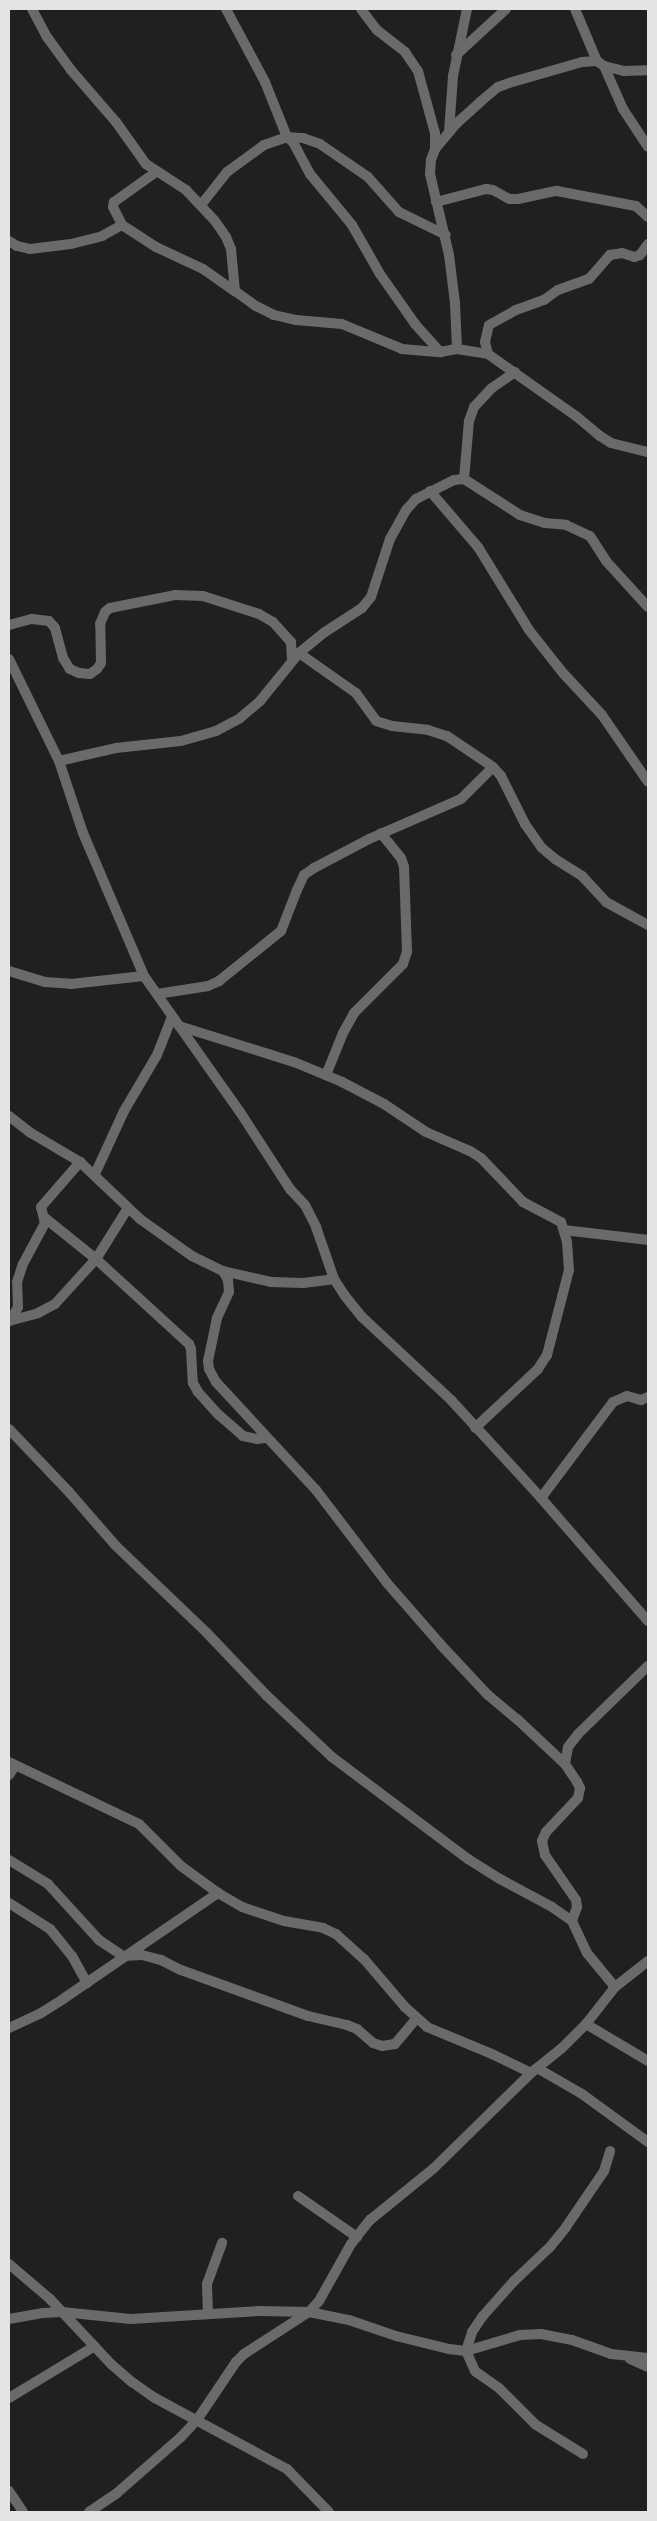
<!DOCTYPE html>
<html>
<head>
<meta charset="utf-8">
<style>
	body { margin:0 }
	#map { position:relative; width:657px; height:2521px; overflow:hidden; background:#211f21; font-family:"Exo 2",sans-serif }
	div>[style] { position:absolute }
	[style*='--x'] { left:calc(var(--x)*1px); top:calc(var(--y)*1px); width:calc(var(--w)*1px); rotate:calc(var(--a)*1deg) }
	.minor>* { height:10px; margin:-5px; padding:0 5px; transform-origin:5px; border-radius:5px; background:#696b69 }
	.tertiary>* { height:10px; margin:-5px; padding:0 5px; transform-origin:5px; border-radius:5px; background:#696b69 }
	span { translate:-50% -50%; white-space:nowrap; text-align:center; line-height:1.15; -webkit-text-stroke:4.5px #0a090a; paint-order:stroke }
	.frame { position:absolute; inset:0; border:10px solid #e4e3e5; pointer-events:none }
</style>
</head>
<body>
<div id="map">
	<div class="minor">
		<div style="--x:32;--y:9;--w:32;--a:62"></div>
		<div style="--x:47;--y:37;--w:41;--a:54"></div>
		<div style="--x:71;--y:70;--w:69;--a:49.1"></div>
		<div style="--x:116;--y:122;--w:52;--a:54.5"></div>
		<div style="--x:146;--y:164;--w:48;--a:33"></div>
		<div style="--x:186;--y:190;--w:42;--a:46.9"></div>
		<div style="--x:215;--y:221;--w:19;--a:55"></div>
		<div style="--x:226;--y:237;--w:13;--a:67"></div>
		<div style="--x:231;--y:249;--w:42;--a:84.6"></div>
		<div style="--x:235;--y:291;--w:26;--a:36"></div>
		<div style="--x:256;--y:306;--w:20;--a:27"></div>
		<div style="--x:274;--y:315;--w:23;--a:13"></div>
		<div style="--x:296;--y:320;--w:46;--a:5"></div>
		<div style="--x:342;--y:324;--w:65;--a:22.6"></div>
		<div style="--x:402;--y:349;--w:38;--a:5"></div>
		<div style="--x:440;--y:352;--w:17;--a:-10"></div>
		<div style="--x:457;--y:349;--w:31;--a:9"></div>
		<div style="--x:488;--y:354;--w:108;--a:35.2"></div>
		<div style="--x:576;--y:416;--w:31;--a:40"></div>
		<div style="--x:600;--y:436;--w:13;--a:32"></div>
		<div style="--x:611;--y:443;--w:38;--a:14"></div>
		<div style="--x:226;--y:9;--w:83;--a:61.9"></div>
		<div style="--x:265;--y:82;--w:59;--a:68.2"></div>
		<div style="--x:287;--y:137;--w:8;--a:40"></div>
		<div style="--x:293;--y:142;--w:36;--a:62"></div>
		<div style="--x:310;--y:174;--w:66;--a:50.5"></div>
		<div style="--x:352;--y:225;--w:56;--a:60.3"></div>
		<div style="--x:380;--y:274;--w:61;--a:55"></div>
		<div style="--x:415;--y:324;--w:38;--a:48"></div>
		<div style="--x:361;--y:9;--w:26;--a:53"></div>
		<div style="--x:377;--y:30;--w:36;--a:38"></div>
		<div style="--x:405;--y:52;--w:23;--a:56"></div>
		<div style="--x:418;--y:71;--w:64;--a:74.7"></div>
		<div style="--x:435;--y:133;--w:16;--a:90"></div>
		<div style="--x:575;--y:9;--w:56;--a:67.1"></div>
		<div style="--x:456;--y:55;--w:68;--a:-42.6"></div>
		<div style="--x:604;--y:66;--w:47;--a:66.2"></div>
		<div style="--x:623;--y:109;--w:45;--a:56.7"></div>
		<div style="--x:449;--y:132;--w:56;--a:-85.9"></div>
		<div style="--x:453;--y:76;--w:68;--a:-78.2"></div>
		<div style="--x:156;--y:172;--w:52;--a:144.5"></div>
		<div style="--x:114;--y:202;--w:5;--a:101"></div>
		<div style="--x:113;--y:207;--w:20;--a:63"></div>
		<div style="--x:122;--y:225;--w:40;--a:32.9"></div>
		<div style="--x:156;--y:247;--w:52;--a:25.1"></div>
		<div style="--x:203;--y:269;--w:39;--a:35"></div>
		<div style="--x:436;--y:202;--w:52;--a:-14.6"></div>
		<div style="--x:486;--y:189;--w:7;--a:8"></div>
		<div style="--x:493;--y:190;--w:18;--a:29"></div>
		<div style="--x:509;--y:199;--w:9;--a:0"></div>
		<div style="--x:518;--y:199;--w:40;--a:-12"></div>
		<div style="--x:557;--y:191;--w:80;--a:10.8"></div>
		<div style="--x:636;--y:206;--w:16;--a:43"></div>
		<div style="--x:201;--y:205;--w:42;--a:-51.8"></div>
		<div style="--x:227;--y:172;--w:46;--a:-36.1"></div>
		<div style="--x:264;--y:145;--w:24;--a:-19"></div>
		<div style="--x:287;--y:137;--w:16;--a:4"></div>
		<div style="--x:303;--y:138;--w:18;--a:19"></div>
		<div style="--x:320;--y:144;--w:58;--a:34.5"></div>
		<div style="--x:368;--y:177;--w:47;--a:48.5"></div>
		<div style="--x:399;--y:212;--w:52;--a:26.1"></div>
		<div style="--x:9;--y:241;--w:9;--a:32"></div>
		<div style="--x:17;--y:246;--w:13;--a:13"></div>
		<div style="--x:30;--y:249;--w:41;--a:-7"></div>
		<div style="--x:71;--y:244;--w:32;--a:-14"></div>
		<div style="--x:102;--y:236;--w:23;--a:-29"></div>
		<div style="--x:457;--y:349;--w:46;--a:-92.5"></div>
		<div style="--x:455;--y:303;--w:48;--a:-97.1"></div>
		<div style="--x:449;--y:255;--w:83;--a:-103.2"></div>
		<div style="--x:430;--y:174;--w:14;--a:-86"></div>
		<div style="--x:431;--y:160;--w:12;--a:-70"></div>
		<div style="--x:435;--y:149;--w:34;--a:-50"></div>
		<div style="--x:457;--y:123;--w:31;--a:-42"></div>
		<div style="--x:480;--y:102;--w:23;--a:-40"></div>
		<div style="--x:498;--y:87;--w:12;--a:-20"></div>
		<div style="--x:509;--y:83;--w:76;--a:-16"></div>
		<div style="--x:582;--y:62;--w:15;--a:-4"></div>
		<div style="--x:597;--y:61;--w:9;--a:36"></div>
		<div style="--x:604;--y:66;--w:21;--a:14"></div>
		<div style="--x:624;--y:71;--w:24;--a:-2"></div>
		<div style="--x:488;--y:354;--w:12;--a:-104"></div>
		<div style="--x:485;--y:342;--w:17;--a:-77"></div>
		<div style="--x:489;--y:325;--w:31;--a:-29"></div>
		<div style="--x:516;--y:310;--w:30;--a:-20"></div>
		<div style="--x:544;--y:300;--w:17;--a:-36"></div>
		<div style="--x:558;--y:290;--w:33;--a:-20"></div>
		<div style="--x:589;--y:279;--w:32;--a:-49"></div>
		<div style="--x:610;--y:255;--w:12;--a:-9"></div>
		<div style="--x:622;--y:253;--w:13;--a:18"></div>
		<div style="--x:634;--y:257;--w:6;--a:-18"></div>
		<div style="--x:640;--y:255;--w:14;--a:-54"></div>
		<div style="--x:464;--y:479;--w:58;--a:-85.1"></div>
		<div style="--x:469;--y:421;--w:15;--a:-70"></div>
		<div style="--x:474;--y:407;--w:26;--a:-47"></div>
		<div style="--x:492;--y:388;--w:28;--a:-35"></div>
		<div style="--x:430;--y:491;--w:74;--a:49.4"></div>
		<div style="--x:478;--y:547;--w:97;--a:58.4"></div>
		<div style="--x:529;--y:630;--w:55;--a:51.7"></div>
		<div style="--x:563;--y:673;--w:57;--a:47.1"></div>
		<div style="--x:602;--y:715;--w:81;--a:55.5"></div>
		<div style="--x:9;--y:625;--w:24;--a:-15"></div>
		<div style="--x:32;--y:619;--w:17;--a:7"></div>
		<div style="--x:49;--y:621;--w:9;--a:49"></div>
		<div style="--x:55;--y:628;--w:31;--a:75"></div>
		<div style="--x:63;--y:658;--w:13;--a:58"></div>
		<div style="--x:70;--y:669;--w:10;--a:24"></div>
		<div style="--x:79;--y:673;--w:11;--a:5"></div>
		<div style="--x:90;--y:674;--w:9;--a:-36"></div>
		<div style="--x:97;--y:669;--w:7;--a:-56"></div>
		<div style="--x:101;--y:663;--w:39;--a:-91"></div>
		<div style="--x:100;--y:624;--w:13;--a:-67"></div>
		<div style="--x:105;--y:612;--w:6;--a:-39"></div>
		<div style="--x:110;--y:608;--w:66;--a:-11.3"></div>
		<div style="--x:175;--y:595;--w:28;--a:2"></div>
		<div style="--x:203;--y:596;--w:59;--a:17.8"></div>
		<div style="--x:259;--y:614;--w:16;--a:30"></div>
		<div style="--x:273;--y:622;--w:27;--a:48"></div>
		<div style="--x:291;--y:642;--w:18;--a:87"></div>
		<div style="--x:299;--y:653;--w:70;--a:35.1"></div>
		<div style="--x:356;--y:693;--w:34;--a:54"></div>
		<div style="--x:376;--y:721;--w:17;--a:17"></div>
		<div style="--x:392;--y:726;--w:36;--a:6"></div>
		<div style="--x:428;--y:730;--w:20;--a:18"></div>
		<div style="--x:447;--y:736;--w:55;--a:34"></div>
		<div style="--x:493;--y:767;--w:12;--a:48"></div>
		<div style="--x:501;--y:776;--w:54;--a:63.4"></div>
		<div style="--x:525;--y:824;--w:29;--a:55"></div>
		<div style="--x:542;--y:848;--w:17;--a:40"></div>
		<div style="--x:555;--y:859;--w:32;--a:32"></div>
		<div style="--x:582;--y:876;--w:35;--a:47"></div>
		<div style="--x:606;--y:902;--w:48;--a:28.7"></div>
		<div style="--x:9;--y:659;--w:114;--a:63.9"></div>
		<div style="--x:59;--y:761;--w:76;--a:71.6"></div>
		<div style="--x:83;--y:833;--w:155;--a:66.9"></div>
		<div style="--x:144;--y:976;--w:166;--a:54.8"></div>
		<div style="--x:240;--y:1112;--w:92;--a:57"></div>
		<div style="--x:290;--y:1189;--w:22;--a:47"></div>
		<div style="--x:305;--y:1205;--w:25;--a:63"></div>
		<div style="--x:316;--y:1227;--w:55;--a:70.9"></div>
		<div style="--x:334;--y:1279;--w:20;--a:57"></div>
		<div style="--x:345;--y:1296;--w:27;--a:51"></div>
		<div style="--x:362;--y:1317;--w:122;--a:43"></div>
		<div style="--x:451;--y:1400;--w:133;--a:47.4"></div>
		<div style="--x:541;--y:1498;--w:163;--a:49"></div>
		<div style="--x:59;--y:761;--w:58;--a:-12.8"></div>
		<div style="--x:116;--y:748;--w:65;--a:-6.1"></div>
		<div style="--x:181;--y:741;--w:36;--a:-16"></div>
		<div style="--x:216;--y:731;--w:27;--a:-28"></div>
		<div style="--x:240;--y:718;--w:26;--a:-40"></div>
		<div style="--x:260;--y:701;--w:62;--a:-50.9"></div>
		<div style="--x:299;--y:653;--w:33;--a:-39"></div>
		<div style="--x:325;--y:632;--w:44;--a:-33"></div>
		<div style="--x:362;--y:608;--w:14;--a:-51"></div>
		<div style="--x:371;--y:597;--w:61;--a:-71.9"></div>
		<div style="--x:390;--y:539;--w:33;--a:-61"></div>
		<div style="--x:406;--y:510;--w:15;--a:-48"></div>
		<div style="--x:416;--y:499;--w:42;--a:-26.6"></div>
		<div style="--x:454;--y:480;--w:10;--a:-6"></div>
		<div style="--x:464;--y:479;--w:67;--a:32.7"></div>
		<div style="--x:520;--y:515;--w:26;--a:18"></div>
		<div style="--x:545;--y:523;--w:21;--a:5"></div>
		<div style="--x:566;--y:525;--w:26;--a:25"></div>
		<div style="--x:590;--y:536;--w:30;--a:57"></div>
		<div style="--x:606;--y:561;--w:62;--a:47.6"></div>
		<div style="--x:9;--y:971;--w:38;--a:17"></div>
		<div style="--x:45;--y:982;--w:26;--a:4"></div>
		<div style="--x:71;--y:984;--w:73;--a:-6.3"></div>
		<div style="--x:157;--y:994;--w:52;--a:-8.9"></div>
		<div style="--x:208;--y:986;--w:12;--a:-24"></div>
		<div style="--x:219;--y:981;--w:80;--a:-38.9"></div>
		<div style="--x:281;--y:931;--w:44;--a:-68.7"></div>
		<div style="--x:297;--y:890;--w:17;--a:-65"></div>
		<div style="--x:304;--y:875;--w:12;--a:-35"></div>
		<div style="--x:314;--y:868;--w:62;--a:-27.8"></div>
		<div style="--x:369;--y:839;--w:100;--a:-23.5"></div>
		<div style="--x:461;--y:799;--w:45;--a:-45"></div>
		<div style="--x:179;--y:1026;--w:121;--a:17.4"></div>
		<div style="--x:294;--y:1062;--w:52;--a:22.6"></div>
		<div style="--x:342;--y:1082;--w:47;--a:27.6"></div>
		<div style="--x:384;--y:1104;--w:50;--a:33.7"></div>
		<div style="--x:426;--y:1132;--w:48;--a:23.4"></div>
		<div style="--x:470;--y:1151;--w:13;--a:32"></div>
		<div style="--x:481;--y:1158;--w:61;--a:46.3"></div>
		<div style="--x:523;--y:1202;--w:43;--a:27.8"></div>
		<div style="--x:561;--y:1222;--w:21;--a:73"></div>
		<div style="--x:567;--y:1242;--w:28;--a:86"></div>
		<div style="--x:569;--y:1270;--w:88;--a:104.5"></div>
		<div style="--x:547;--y:1355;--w:17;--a:123"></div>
		<div style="--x:538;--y:1369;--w:86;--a:136.9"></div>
		<div style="--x:326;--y:1075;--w:45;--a:-68"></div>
		<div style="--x:343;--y:1033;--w:23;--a:-61"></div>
		<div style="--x:354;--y:1013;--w:69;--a:-45"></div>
		<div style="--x:403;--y:964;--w:13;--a:-72"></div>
		<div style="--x:407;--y:952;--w:85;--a:-92"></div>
		<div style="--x:404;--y:867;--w:9;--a:-108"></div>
		<div style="--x:401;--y:858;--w:32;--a:-129"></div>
		<div style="--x:9;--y:1116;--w:28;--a:38"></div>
		<div style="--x:31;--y:1133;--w:57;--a:30.6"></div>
		<div style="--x:80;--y:1162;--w:83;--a:43.5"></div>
		<div style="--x:140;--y:1219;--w:64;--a:35.4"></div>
		<div style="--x:192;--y:1256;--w:34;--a:26"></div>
		<div style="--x:223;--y:1271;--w:49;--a:12.9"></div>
		<div style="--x:271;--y:1282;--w:32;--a:2"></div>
		<div style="--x:303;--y:1283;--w:31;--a:-7"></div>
		<div style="--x:95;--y:1174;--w:69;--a:-65.3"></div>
		<div style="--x:124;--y:1111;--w:65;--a:-59.5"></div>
		<div style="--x:157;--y:1055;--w:41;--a:-68.5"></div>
		<div style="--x:45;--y:1218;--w:65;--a:38.8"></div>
		<div style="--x:96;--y:1259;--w:126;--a:42.4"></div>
		<div style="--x:189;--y:1344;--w:5;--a:68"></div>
		<div style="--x:191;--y:1349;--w:34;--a:87"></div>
		<div style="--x:193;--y:1383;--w:10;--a:61"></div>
		<div style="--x:198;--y:1392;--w:31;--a:48"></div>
		<div style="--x:219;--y:1415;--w:32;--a:41"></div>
		<div style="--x:243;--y:1436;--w:14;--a:12"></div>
		<div style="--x:257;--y:1439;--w:8;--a:-7"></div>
		<div style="--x:564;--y:1230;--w:85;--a:6.8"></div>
		<div style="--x:223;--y:1271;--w:10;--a:61"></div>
		<div style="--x:228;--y:1280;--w:12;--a:85"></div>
		<div style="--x:229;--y:1292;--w:29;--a:115"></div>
		<div style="--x:217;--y:1318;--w:44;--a:101.8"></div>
		<div style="--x:208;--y:1361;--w:8;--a:83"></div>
		<div style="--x:209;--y:1369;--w:15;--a:62"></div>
		<div style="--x:216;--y:1382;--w:147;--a:47.2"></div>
		<div style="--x:316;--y:1490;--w:117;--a:52.6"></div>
		<div style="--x:387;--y:1583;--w:82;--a:48.9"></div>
		<div style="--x:441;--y:1645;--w:69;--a:46.8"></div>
		<div style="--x:488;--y:1695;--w:38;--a:40"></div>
		<div style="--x:517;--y:1719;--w:66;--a:43.2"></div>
		<div style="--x:565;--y:1764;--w:22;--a:56"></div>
		<div style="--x:577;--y:1782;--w:7;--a:63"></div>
		<div style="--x:580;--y:1788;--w:10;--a:101"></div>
		<div style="--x:578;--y:1798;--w:47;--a:133.3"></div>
		<div style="--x:546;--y:1832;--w:10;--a:114"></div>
		<div style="--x:542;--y:1841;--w:14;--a:78"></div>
		<div style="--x:545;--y:1855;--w:55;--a:55.4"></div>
		<div style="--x:576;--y:1900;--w:7;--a:82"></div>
		<div style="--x:577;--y:1907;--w:15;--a:110"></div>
		<div style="--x:9;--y:1321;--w:30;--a:-15"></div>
		<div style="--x:38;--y:1313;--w:19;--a:-28"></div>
		<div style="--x:55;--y:1304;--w:61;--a:-47.7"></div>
		<div style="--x:96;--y:1259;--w:60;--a:-57.9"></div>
		<div style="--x:10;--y:1321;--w:16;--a:-60"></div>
		<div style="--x:18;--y:1307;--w:25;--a:-92"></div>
		<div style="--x:17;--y:1282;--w:19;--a:-72"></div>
		<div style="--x:23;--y:1264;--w:47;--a:-61.8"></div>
		<div style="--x:45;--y:1223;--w:16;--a:-104"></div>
		<div style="--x:41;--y:1207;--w:60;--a:-49.1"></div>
		<div style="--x:9;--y:1429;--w:87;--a:46.4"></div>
		<div style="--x:69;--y:1492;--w:70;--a:49"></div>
		<div style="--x:115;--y:1545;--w:127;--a:43.7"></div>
		<div style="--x:207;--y:1633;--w:86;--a:46.4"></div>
		<div style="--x:266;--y:1695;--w:91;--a:43.2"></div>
		<div style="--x:332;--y:1757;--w:170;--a:36.9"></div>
		<div style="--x:468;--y:1859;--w:38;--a:32"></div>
		<div style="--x:500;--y:1879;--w:59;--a:28.3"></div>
		<div style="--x:552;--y:1907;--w:24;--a:35"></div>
		<div style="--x:572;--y:1921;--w:35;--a:65"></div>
		<div style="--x:587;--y:1953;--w:44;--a:50.5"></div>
		<div style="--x:541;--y:1498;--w:120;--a:-53.1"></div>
		<div style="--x:613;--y:1402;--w:15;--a:-23"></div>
		<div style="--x:627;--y:1396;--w:15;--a:16"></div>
		<div style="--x:641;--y:1400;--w:8;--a:-23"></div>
		<div style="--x:9;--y:1762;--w:144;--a:25.5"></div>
		<div style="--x:139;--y:1824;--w:59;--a:45"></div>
		<div style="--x:181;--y:1866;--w:46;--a:36.1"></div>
		<div style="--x:218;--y:1893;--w:28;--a:30"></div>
		<div style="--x:242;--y:1907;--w:44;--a:18.4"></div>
		<div style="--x:284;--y:1921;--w:40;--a:10"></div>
		<div style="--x:323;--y:1928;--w:14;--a:25"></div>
		<div style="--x:336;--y:1934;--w:38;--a:42"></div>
		<div style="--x:364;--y:1959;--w:63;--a:49.5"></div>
		<div style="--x:405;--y:2007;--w:30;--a:42"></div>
		<div style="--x:427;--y:2027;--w:70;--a:22.6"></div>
		<div style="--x:492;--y:2054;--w:43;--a:26"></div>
		<div style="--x:565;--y:1764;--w:17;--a:-80"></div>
		<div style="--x:568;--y:1747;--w:16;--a:-52"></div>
		<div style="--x:578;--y:1734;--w:98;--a:-44.2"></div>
		<div style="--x:9;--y:1775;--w:11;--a:-56"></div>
		<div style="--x:9;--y:1860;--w:46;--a:31.6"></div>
		<div style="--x:48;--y:1884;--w:76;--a:47.7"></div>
		<div style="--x:99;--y:1940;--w:29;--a:34"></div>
		<div style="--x:123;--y:1956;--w:19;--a:-3"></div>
		<div style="--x:142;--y:1955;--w:20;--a:15"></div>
		<div style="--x:161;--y:1960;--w:22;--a:27"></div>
		<div style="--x:181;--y:1970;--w:135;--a:19.9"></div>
		<div style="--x:308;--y:2016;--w:40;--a:13"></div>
		<div style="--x:347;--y:2025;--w:11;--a:22"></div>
		<div style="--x:357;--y:2029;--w:21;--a:41"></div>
		<div style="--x:373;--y:2043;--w:9;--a:18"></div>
		<div style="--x:382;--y:2046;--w:13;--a:-9"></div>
		<div style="--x:395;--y:2044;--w:33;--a:-50"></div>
		<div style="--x:9;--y:1903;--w:49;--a:32.4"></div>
		<div style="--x:50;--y:1929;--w:35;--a:51"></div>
		<div style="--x:72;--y:1956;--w:31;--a:61"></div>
		<div style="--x:586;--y:2024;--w:72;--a:30.8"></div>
		<div style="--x:9;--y:2028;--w:35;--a:-25"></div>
		<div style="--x:41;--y:2013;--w:26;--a:-32"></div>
		<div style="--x:63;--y:1999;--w:188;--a:-34.4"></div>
		<div style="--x:537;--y:2068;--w:52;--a:30"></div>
		<div style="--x:582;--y:2094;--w:82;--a:36"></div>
		<div style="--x:298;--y:2196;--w:72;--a:34.8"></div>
		<div style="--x:62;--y:2312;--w:69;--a:5.8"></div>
		<div style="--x:131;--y:2319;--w:128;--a:-3.6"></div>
		<div style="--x:259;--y:2311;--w:50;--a:1.1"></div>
		<div style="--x:309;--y:2312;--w:41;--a:11.3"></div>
		<div style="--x:349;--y:2320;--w:50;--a:18.8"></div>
		<div style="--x:396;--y:2336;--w:55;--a:13.8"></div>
		<div style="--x:449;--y:2349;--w:17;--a:7"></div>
		<div style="--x:466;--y:2351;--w:56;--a:-16.5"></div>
		<div style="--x:520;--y:2335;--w:21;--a:-3"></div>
		<div style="--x:541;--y:2334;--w:32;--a:11"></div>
		<div style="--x:572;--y:2340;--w:41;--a:19.7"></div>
		<div style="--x:611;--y:2354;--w:37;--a:6"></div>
		<div style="--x:208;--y:2314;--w:30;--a:-92"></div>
		<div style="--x:207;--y:2284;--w:44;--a:-69.9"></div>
		<div style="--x:630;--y:2359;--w:20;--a:24"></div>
		<div style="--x:9;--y:2398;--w:100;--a:-31.2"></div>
		<div style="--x:583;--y:2454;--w:55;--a:-148.3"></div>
		<div style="--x:536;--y:2425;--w:52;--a:-135"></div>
		<div style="--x:499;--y:2388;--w:29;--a:-145"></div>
		<div style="--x:475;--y:2371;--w:22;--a:-114"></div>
		<div style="--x:466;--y:2351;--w:20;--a:-72"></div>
		<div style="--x:472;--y:2332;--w:18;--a:-56"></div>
		<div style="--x:482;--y:2317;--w:48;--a:-48.4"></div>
		<div style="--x:514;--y:2281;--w:50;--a:-43.4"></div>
		<div style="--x:550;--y:2247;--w:26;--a:-51"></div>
		<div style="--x:566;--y:2227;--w:68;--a:-55.8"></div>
		<div style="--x:604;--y:2171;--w:21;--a:-73"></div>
		<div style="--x:9;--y:2491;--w:25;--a:56"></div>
		<div style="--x:89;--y:2512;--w:34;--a:-34"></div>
		<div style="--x:117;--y:2493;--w:85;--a:-41.2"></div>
		<div style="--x:181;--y:2437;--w:23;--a:-47"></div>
		<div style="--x:197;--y:2420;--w:70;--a:-56.1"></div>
		<div style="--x:236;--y:2362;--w:11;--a:-45"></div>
		<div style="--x:244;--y:2354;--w:77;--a:-32.9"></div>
		<div style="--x:309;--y:2312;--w:15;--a:-48"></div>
		<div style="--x:319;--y:2301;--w:65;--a:-60.7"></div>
		<div style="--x:351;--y:2244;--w:31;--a:-52"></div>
		<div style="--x:370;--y:2220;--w:82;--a:-39.1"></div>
		<div style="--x:434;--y:2168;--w:136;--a:-44.4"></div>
		<div style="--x:531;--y:2073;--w:40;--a:-39"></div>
		<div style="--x:562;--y:2048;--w:34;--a:-45"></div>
		<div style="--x:586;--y:2024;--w:47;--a:-51.9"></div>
		<div style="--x:615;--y:1987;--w:42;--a:-38.2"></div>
	</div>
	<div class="tertiary">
		<div style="--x:9;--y:2264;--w:54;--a:40.5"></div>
		<div style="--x:50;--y:2299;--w:89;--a:46.8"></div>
		<div style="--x:111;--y:2364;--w:28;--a:41"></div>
		<div style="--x:132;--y:2382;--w:28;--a:35"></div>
		<div style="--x:155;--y:2398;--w:150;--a:28.3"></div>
		<div style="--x:287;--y:2469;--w:60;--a:45.7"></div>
		<div style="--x:9;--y:2319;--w:35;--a:-10"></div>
		<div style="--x:43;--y:2313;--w:19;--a:-3"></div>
	</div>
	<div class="frame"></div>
</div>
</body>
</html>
